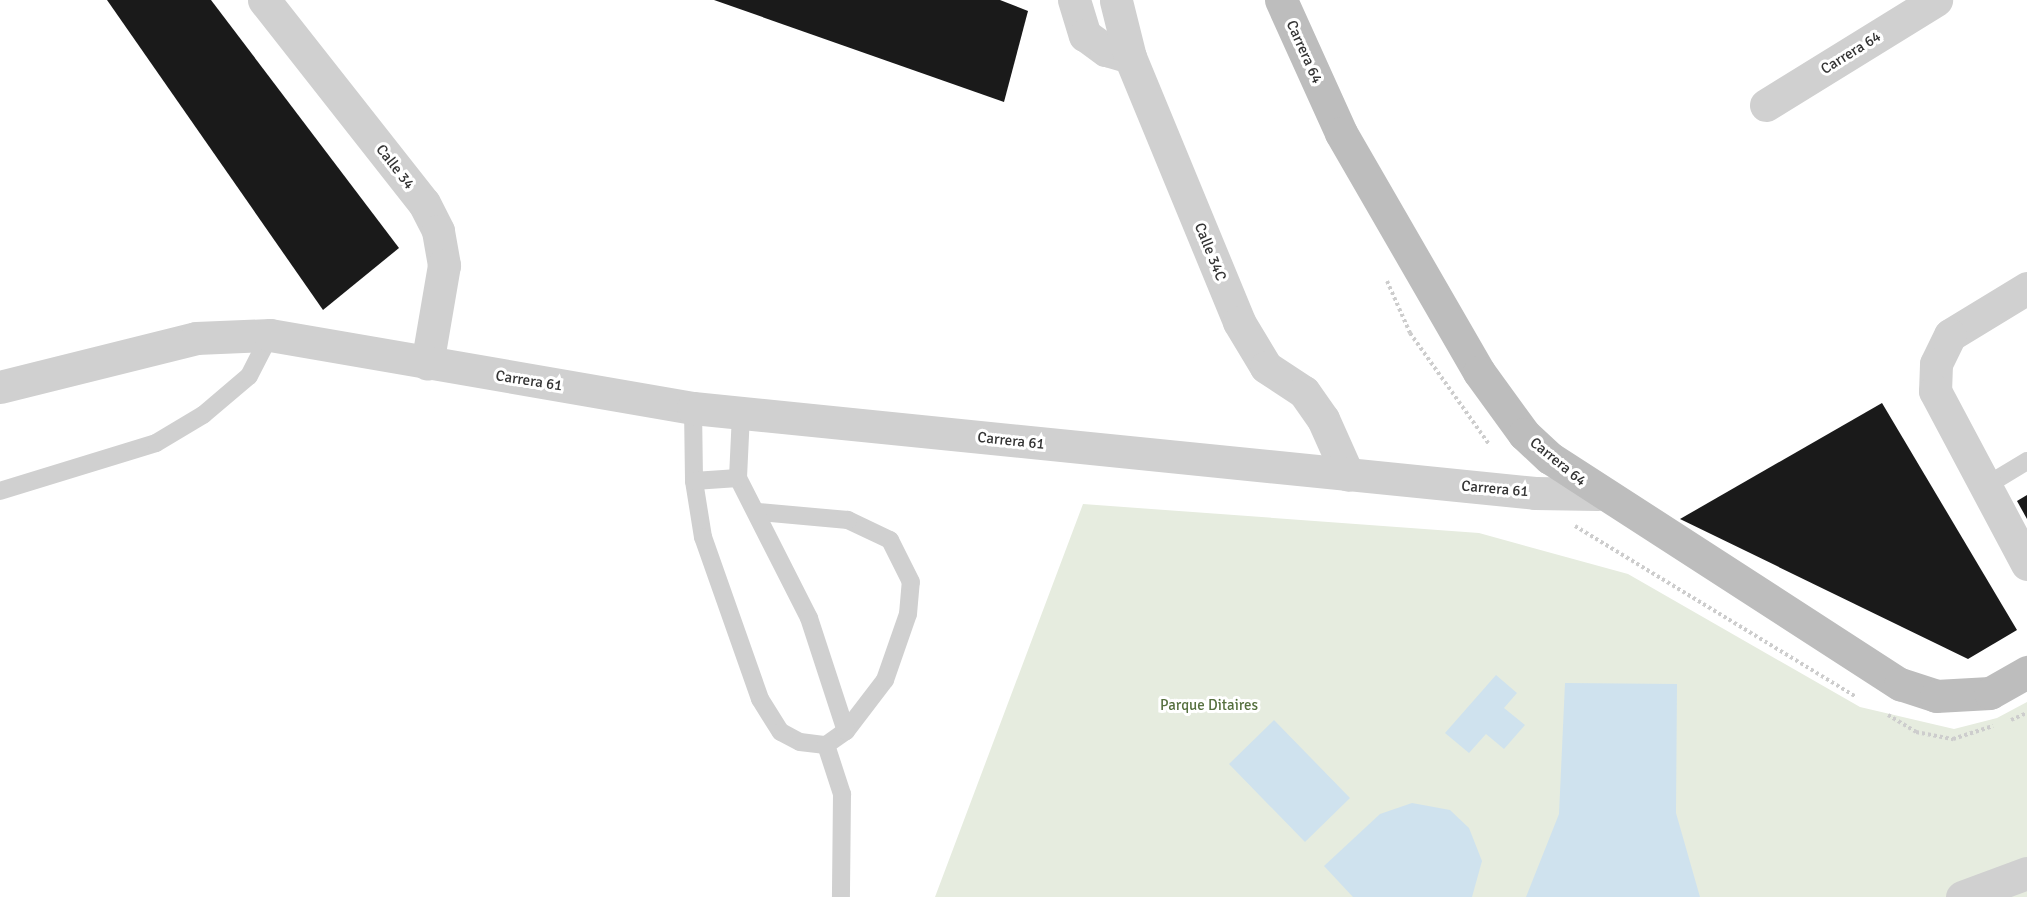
<!DOCTYPE html>
<html>
<head>
<meta charset="utf-8">
<style>
	body { margin:0 }
	#map { position:relative; width:2027px; height:897px; overflow:hidden; background:#fff; font-family:Signika,sans-serif }
	div>[style] { position:absolute }
	[style*='--x'] { left:calc(var(--x)*1px); top:calc(var(--y)*1px); width:calc(var(--w)*1px); rotate:calc(var(--a)*1deg) }
	.green>* { inset:0; background:#e6ecdf }
	.water>* { inset:0; background:#cfe2ee }
	.building>* { inset:0; background:#1a1a1a }
	.path>* { height:4px; margin-top:-2px; transform-origin:0; background:repeating-linear-gradient(90deg,#cdcdcd 0 3px,transparent 0 6px) }
	.lane>* { height:18px; margin:-9px; padding:0 9px; transform-origin:9px; border-radius:9px; background:#d0d0d0 }
	.street>* { height:33px; margin:-16.5px; padding:0 16.5px; transform-origin:16.5px; border-radius:16.5px; background:#d0d0d0 }
	.secondary>* { height:33px; margin:-16.5px; padding:0 16.5px; transform-origin:16.5px; border-radius:16.5px; background:#bdbdbd }
	span { translate:-50% -50%; white-space:nowrap; text-align:center; line-height:1.15; -webkit-text-stroke:6px #fff; paint-order:stroke }
	.street-label { font-size:15px; color:#333 }
	.park-label { font-size:15px; color:#56703f }
</style>
</head>
<body>
<div id="map">
	<div class="green">
		<div style="clip-path:polygon(1083px 504px,1479px 533px,1628px 574px,1860px 707px,1954px 729px,1997px 718px,2027px 702px,2027px 897px,935px 897px)"></div>
	</div>
	<div class="water">
		<div style="clip-path:polygon(1496px 675px,1517px 693px,1504px 708px,1525px 725px,1504px 749px,1486px 734px,1469px 753px,1445px 733px)"></div>
		<div style="clip-path:polygon(1565px 683px,1677px 684px,1676px 813px,1700px 897px,1526px 897px,1559px 814px)"></div>
		<div style="clip-path:polygon(1274px 720px,1350px 798px,1305px 842px,1229px 764px)"></div>
		<div style="clip-path:polygon(1412px 803px,1450px 810px,1469px 828px,1482px 861px,1472px 897px,1353px 897px,1324px 866px,1380px 814px)"></div>
	</div>
	<div class="building">
		<div style="clip-path:polygon(107px 0,211px 0,399px 248px,323px 310px)"></div>
		<div style="clip-path:polygon(714px 0,1000px 0,1028px 11px,1004px 102px)"></div>
		<div style="clip-path:polygon(1882px 403px,2017px 630px,1968px 659px,1680px 519px)"></div>
		<div style="clip-path:polygon(2027px 495px,2027px 519px,2017px 501px)"></div>
	</div>
	<div class="path">
		<div style="--x:1387;--y:281;--w:57;--a:66.1"></div>
		<div style="--x:1410;--y:333;--w:136;--a:54.6"></div>
		<div style="--x:1575;--y:526;--w:328;--a:31.3"></div>
		<div style="--x:1888;--y:715;--w:33;--a:31"></div>
		<div style="--x:1916;--y:732;--w:38;--a:11"></div>
		<div style="--x:1953;--y:739;--w:42;--a:-18"></div>
		<div style="--x:2011;--y:720;--w:17;--a:-24"></div>
	</div>
	<div class="lane">
		<div style="--x:693;--y:408;--w:73;--a:89.2"></div>
		<div style="--x:694;--y:481;--w:57;--a:80.9"></div>
		<div style="--x:703;--y:537;--w:172;--a:70.6"></div>
		<div style="--x:760;--y:699;--w:39;--a:58"></div>
		<div style="--x:781;--y:732;--w:21;--a:28"></div>
		<div style="--x:800;--y:742;--w:26;--a:7"></div>
		<div style="--x:826;--y:745;--w:24;--a:-35"></div>
		<div style="--x:846;--y:731;--w:64;--a:-52.6"></div>
		<div style="--x:885;--y:680;--w:70;--a:-70.8"></div>
		<div style="--x:908;--y:614;--w:32;--a:-85"></div>
		<div style="--x:911;--y:582;--w:47;--a:-116.6"></div>
		<div style="--x:890;--y:540;--w:47;--a:-154.5"></div>
		<div style="--x:848;--y:520;--w:90;--a:-174.9"></div>
		<div style="--x:741;--y:414;--w:64;--a:92.7"></div>
		<div style="--x:738;--y:478;--w:157;--a:63.1"></div>
		<div style="--x:809;--y:618;--w:119;--a:71.9"></div>
		<div style="--x:694;--y:481;--w:44;--a:-3.9"></div>
		<div style="--x:1984;--y:487;--w:50;--a:-31.2"></div>
		<div style="--x:0;--y:491;--w:163;--a:-17.1"></div>
		<div style="--x:156;--y:443;--w:55;--a:-30.8"></div>
		<div style="--x:203;--y:415;--w:60;--a:-40.3"></div>
		<div style="--x:249;--y:376;--w:46;--a:-62.9"></div>
		<div style="--x:826;--y:745;--w:52;--a:71.9"></div>
		<div style="--x:842;--y:794;--w:103;--a:90.6"></div>
	</div>
	<div class="street">
		<div style="--x:264;--y:0;--w:258;--a:51.8"></div>
		<div style="--x:424;--y:203;--w:31;--a:63"></div>
		<div style="--x:438;--y:231;--w:35;--a:80"></div>
		<div style="--x:444;--y:265;--w:100;--a:99.7"></div>
		<div style="--x:1074;--y:0;--w:37;--a:73"></div>
		<div style="--x:1085;--y:35;--w:26;--a:36"></div>
		<div style="--x:1106;--y:50;--w:25;--a:16"></div>
		<div style="--x:1116;--y:1;--w:58;--a:76"></div>
		<div style="--x:1130;--y:57;--w:287;--a:67.6"></div>
		<div style="--x:1239;--y:322;--w:52;--a:59"></div>
		<div style="--x:1266;--y:367;--w:45;--a:33.3"></div>
		<div style="--x:1304;--y:392;--w:33;--a:55"></div>
		<div style="--x:1323;--y:419;--w:61;--a:65.9"></div>
		<div style="--x:1766;--y:105;--w:200;--a:-31.7"></div>
		<div style="--x:2027;--y:288;--w:90;--a:148.6"></div>
		<div style="--x:1950;--y:335;--w:32;--a:116"></div>
		<div style="--x:1936;--y:364;--w:27;--a:92"></div>
		<div style="--x:1935;--y:391;--w:196;--a:62"></div>
		<div style="--x:0;--y:387;--w:202;--a:-14"></div>
		<div style="--x:196;--y:338;--w:74;--a:-2.3"></div>
		<div style="--x:270;--y:335;--w:429;--a:9.8"></div>
		<div style="--x:693;--y:408;--w:846;--a:5.76"></div>
		<div style="--x:1535;--y:493;--w:63;--a:0.9"></div>
		<div style="--x:1962;--y:897;--w:69;--a:-20.3"></div>
	</div>
	<div class="secondary">
		<div style="--x:1281;--y:0;--w:146;--a:65.7"></div>
		<div style="--x:1341;--y:133;--w:276;--a:60"></div>
		<div style="--x:1479;--y:372;--w:77;--a:54"></div>
		<div style="--x:1524;--y:434;--w:35;--a:43"></div>
		<div style="--x:1550;--y:458;--w:417;--a:32.9"></div>
		<div style="--x:1900;--y:684;--w:38;--a:18"></div>
		<div style="--x:1936;--y:696;--w:54;--a:-3.2"></div>
		<div style="--x:1990;--y:693;--w:43;--a:-29.6"></div>
	</div>
	<div class="street-label">
		<span style="left:1304px;top:52px;rotate:66deg">Carrera 64</span>
		<span style="left:1851px;top:53px;rotate:-32deg">Carrera 64</span>
		<span style="left:395px;top:167px;rotate:52deg">Calle 34</span>
		<span style="left:1210px;top:252px;rotate:68deg">Calle 34C</span>
		<span style="left:529px;top:381px;rotate:9deg">Carrera 61</span>
		<span style="left:1011px;top:441px;rotate:6deg">Carrera 61</span>
		<span style="left:1558px;top:462px;rotate:39deg">Carrera 64</span>
		<span style="left:1495px;top:489px;rotate:5deg">Carrera 61</span>
	</div>
	<div class="park-label">
		<span style="left:1209px;top:706px">Parque Ditaires</span>
	</div>
</div>
</body>
</html>
